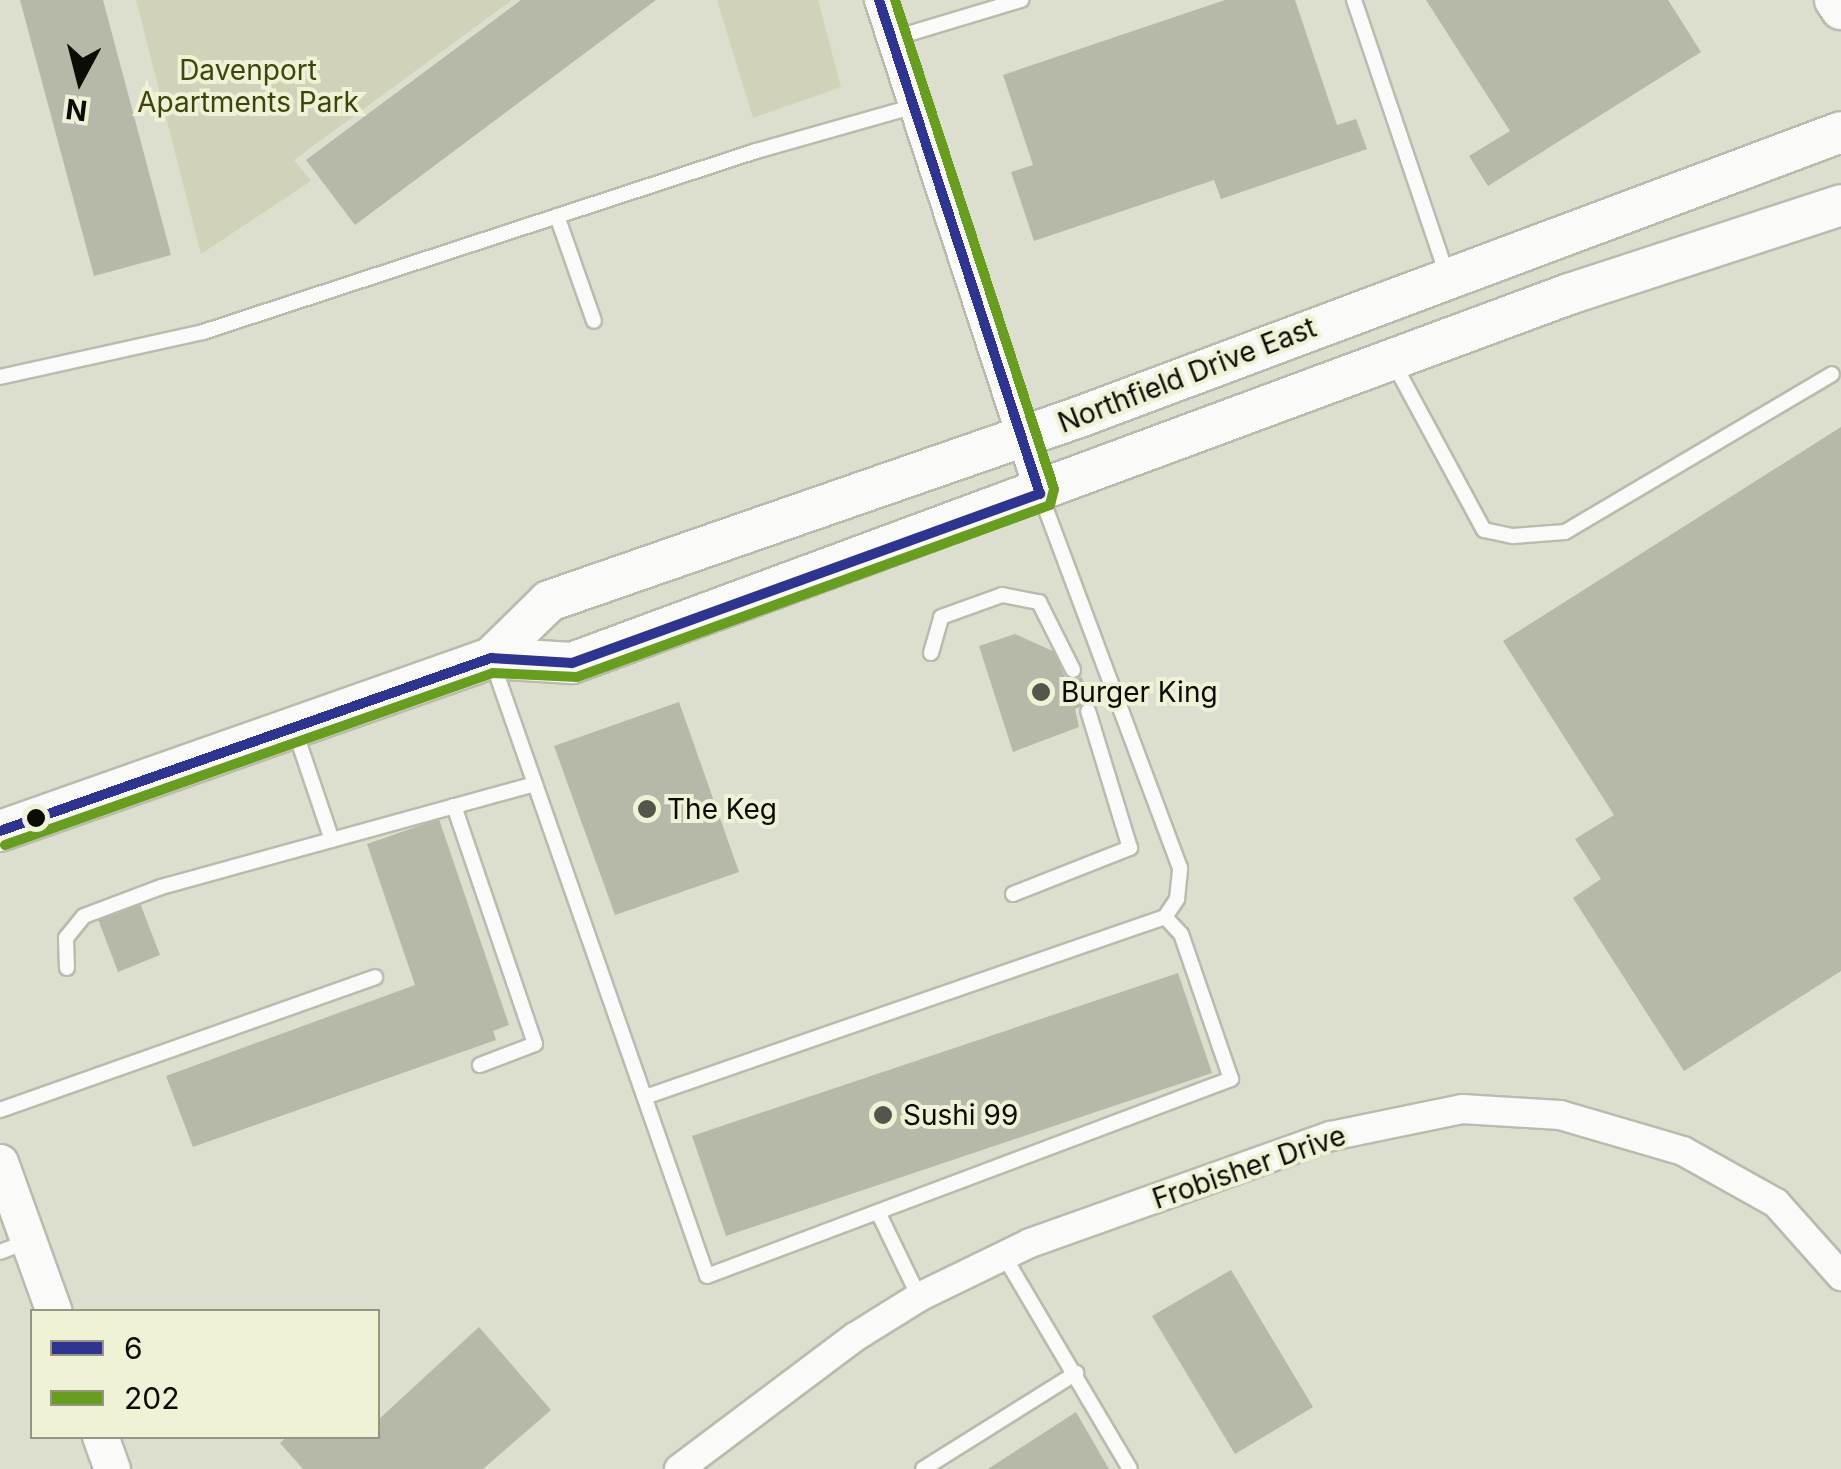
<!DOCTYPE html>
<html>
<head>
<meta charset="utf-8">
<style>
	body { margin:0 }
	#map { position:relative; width:1841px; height:1469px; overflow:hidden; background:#dcdece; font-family:Inter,sans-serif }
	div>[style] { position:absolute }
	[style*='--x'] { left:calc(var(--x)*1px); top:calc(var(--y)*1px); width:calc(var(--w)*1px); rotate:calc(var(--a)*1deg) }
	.green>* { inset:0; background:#d0d3b9 }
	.building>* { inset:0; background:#b6b8a8 }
	.roads { filter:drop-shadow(2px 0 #babbaf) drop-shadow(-2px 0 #babbaf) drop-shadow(0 2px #babbaf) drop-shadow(0 -2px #babbaf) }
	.service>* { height:14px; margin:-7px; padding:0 7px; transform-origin:7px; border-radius:7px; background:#fafaf8 }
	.minor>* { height:28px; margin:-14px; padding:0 14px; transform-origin:14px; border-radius:14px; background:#fafaf8 }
	.tertiary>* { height:35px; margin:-17.5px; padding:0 17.5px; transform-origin:17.5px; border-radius:17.5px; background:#fafaf8 }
	.secondary>* { height:40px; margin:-20px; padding:0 20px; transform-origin:20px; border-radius:20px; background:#fafaf8 }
	.bus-1>* { height:10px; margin:-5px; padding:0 5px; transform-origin:5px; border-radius:5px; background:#2e3491 }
	.bus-2>* { height:10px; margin:-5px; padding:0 5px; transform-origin:5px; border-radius:5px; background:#689e1d }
	.dots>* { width:28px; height:28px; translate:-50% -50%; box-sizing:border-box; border:5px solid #eff2d4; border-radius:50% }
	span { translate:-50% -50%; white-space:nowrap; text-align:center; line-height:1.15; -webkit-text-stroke:8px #eff2d4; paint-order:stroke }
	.park-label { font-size:28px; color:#41430d }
	.street-label { font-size:28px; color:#0c0c04 }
	.poi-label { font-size:28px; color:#0c0c04 }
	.left { translate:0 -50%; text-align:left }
	.legend { position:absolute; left:30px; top:1309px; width:350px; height:130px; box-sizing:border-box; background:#eff2d4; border:2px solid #949681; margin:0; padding:12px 18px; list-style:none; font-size:30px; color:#0c0c04 }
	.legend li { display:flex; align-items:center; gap:20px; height:50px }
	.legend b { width:50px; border:2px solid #949681 }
	.north { position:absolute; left:30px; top:30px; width:100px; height:100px; -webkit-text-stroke:8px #eff2d4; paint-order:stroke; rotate:187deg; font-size:28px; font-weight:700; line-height:40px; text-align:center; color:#0c0c04 }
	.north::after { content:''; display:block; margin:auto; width:35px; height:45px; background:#0c0c04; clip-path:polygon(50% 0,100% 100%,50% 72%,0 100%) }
</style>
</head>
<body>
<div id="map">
	<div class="green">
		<div style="clip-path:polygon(136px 0,512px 0,294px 160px,311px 181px,201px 254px)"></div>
		<div style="clip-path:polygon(717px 0,818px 0,841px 87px,753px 118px)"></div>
	</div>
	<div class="building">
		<div style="clip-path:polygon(20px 0,103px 0,171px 255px,94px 276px)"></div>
		<div style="clip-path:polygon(521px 0,656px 0,355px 225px,306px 160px)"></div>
		<div style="clip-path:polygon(1225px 0,1295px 0,1337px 125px,1356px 119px,1367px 149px,1221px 199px,1214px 180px,1034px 241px,1011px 172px,1033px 165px,1003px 75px)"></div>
		<div style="clip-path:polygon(1426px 0,1668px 0,1701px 52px,1488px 186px,1469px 156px,1510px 131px)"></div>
		<div style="clip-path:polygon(1841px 427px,1841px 971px,1684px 1071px,1573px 898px,1601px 879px,1575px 839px,1614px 815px,1503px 641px)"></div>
		<div style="clip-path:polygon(1015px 634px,1055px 652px,1067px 682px,1082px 677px,1090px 702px,1075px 709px,1079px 727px,1013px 752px,979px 646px)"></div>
		<div style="clip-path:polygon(679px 702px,739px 872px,615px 915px,554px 746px)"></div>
		<div style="clip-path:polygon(439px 819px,509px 1025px,493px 1031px,496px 1040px,193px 1147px,166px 1076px,415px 985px,367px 844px)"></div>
		<div style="clip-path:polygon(138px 898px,160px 955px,118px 972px,96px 914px)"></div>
		<div style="clip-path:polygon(1178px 973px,1212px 1073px,726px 1236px,692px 1136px)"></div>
		<div style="clip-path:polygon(1231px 1270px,1313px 1407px,1235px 1454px,1152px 1316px)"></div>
		<div style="clip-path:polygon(479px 1327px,551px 1410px,483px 1469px,303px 1469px,280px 1443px,288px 1436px,378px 1436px,378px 1420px)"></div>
		<div style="clip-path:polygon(1076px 1412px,1109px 1469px,988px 1469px)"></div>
	</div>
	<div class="roads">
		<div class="service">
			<div style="--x:1354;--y:0;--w:293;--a:71.3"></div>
			<div style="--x:891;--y:39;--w:136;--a:-16.7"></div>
			<div style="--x:557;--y:216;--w:111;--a:70.6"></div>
			<div style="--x:1393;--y:362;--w:191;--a:61.6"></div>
			<div style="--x:1484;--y:530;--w:30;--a:12"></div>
			<div style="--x:1513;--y:536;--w:52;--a:-4.4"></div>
			<div style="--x:1565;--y:532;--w:310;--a:-30.6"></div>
			<div style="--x:0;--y:377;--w:208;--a:-12.5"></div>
			<div style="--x:203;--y:332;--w:582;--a:-18.12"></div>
			<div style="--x:756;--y:151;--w:161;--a:-15.8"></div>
			<div style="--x:931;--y:653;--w:37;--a:-74"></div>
			<div style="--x:941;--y:617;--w:65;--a:-19.8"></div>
			<div style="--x:1002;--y:595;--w:38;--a:11"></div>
			<div style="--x:1039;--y:602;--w:76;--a:63.4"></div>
			<div style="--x:492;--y:661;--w:651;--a:70.73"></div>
			<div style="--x:707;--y:1276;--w:560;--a:-20.6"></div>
			<div style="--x:1231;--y:1079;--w:153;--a:-109"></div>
			<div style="--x:1181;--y:934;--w:23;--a:-133"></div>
			<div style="--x:295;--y:731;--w:115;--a:71.3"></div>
			<div style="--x:454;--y:806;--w:251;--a:71.2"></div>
			<div style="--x:535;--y:1044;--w:59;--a:159.1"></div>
			<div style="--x:1013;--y:894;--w:126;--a:-21.5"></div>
			<div style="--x:1130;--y:848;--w:143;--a:-107"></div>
			<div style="--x:67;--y:968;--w:30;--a:-92"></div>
			<div style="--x:66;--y:938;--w:28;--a:-51"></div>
			<div style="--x:84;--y:916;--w:82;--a:-20.6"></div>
			<div style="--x:161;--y:887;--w:388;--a:-15.4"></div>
			<div style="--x:645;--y:1097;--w:550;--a:-19.09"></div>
			<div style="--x:1165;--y:917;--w:22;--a:-56"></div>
			<div style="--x:1177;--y:899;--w:31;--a:-84"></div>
			<div style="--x:1180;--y:868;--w:399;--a:-110.5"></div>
			<div style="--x:0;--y:1110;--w:398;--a:-19.5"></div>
			<div style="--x:878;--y:1212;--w:94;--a:64.2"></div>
			<div style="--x:0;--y:1252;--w:30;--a:-21"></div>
			<div style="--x:1004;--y:1256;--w:247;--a:59.4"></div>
			<div style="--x:923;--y:1469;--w:181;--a:-32.1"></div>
		</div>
		<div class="minor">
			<div style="--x:879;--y:0;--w:520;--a:71.95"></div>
			<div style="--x:679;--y:1469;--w:220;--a:-36.9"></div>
			<div style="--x:855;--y:1337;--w:75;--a:-32"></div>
			<div style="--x:919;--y:1297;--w:123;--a:-25.9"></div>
			<div style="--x:1030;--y:1243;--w:319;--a:-19.6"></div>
			<div style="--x:1331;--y:1136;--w:134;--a:-11.6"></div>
			<div style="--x:1462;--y:1109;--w:98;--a:3.5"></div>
			<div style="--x:1560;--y:1115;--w:128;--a:16.3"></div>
			<div style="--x:1683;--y:1151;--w:107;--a:29.2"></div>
			<div style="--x:1776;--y:1203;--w:98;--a:48.3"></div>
		</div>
		<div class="tertiary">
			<div style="--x:0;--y:1162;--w:159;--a:70.2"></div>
			<div style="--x:100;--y:1436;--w:35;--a:70"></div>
		</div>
		<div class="secondary">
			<div style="--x:1835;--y:0;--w:11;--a:56"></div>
			<div style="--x:491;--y:658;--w:81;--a:-44.5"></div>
			<div style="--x:549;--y:601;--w:564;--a:-19.14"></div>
			<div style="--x:1082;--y:416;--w:810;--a:-20.51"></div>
			<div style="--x:0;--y:831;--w:521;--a:-19.41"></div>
			<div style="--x:491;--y:658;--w:81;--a:3.5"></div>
			<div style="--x:572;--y:663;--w:1063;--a:-20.31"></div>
			<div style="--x:1569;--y:294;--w:286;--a:-18.1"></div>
		</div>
	</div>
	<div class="bus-1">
		<div style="--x:0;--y:831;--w:521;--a:-19.41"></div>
		<div style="--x:491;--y:658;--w:81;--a:3.5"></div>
		<div style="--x:572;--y:663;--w:498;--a:-19.9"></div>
		<div style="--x:1040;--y:494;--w:520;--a:-108.05"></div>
	</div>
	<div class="bus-2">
		<div style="--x:5;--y:845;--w:517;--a:-19.42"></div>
		<div style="--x:493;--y:673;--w:84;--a:2.7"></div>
		<div style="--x:577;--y:677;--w:503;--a:-19.98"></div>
		<div style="--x:1050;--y:505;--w:16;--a:-76"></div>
		<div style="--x:1054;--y:489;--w:514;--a:-108.01"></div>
	</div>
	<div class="dots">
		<div style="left:1041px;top:692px;background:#55564b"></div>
		<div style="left:647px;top:809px;background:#55564b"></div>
		<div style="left:36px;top:818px;background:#0c0c04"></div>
		<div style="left:883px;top:1115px;background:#55564b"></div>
	</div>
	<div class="park-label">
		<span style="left:248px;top:86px">Davenport<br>Apartments Park</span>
	</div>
	<div class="street-label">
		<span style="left:1187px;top:375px;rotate:-21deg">Northfield Drive East</span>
		<span style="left:1249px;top:1167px;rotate:-19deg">Frobisher Drive</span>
	</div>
	<div class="poi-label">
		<span class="left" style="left:1061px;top:692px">Burger King</span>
		<span class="left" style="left:667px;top:809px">The Keg</span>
		<span class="left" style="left:903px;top:1115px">Sushi 99</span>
	</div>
	<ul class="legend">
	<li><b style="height:12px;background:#2e3491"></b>6</li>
	<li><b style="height:12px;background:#689e1d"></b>202</li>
	</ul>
	<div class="north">N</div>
</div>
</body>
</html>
